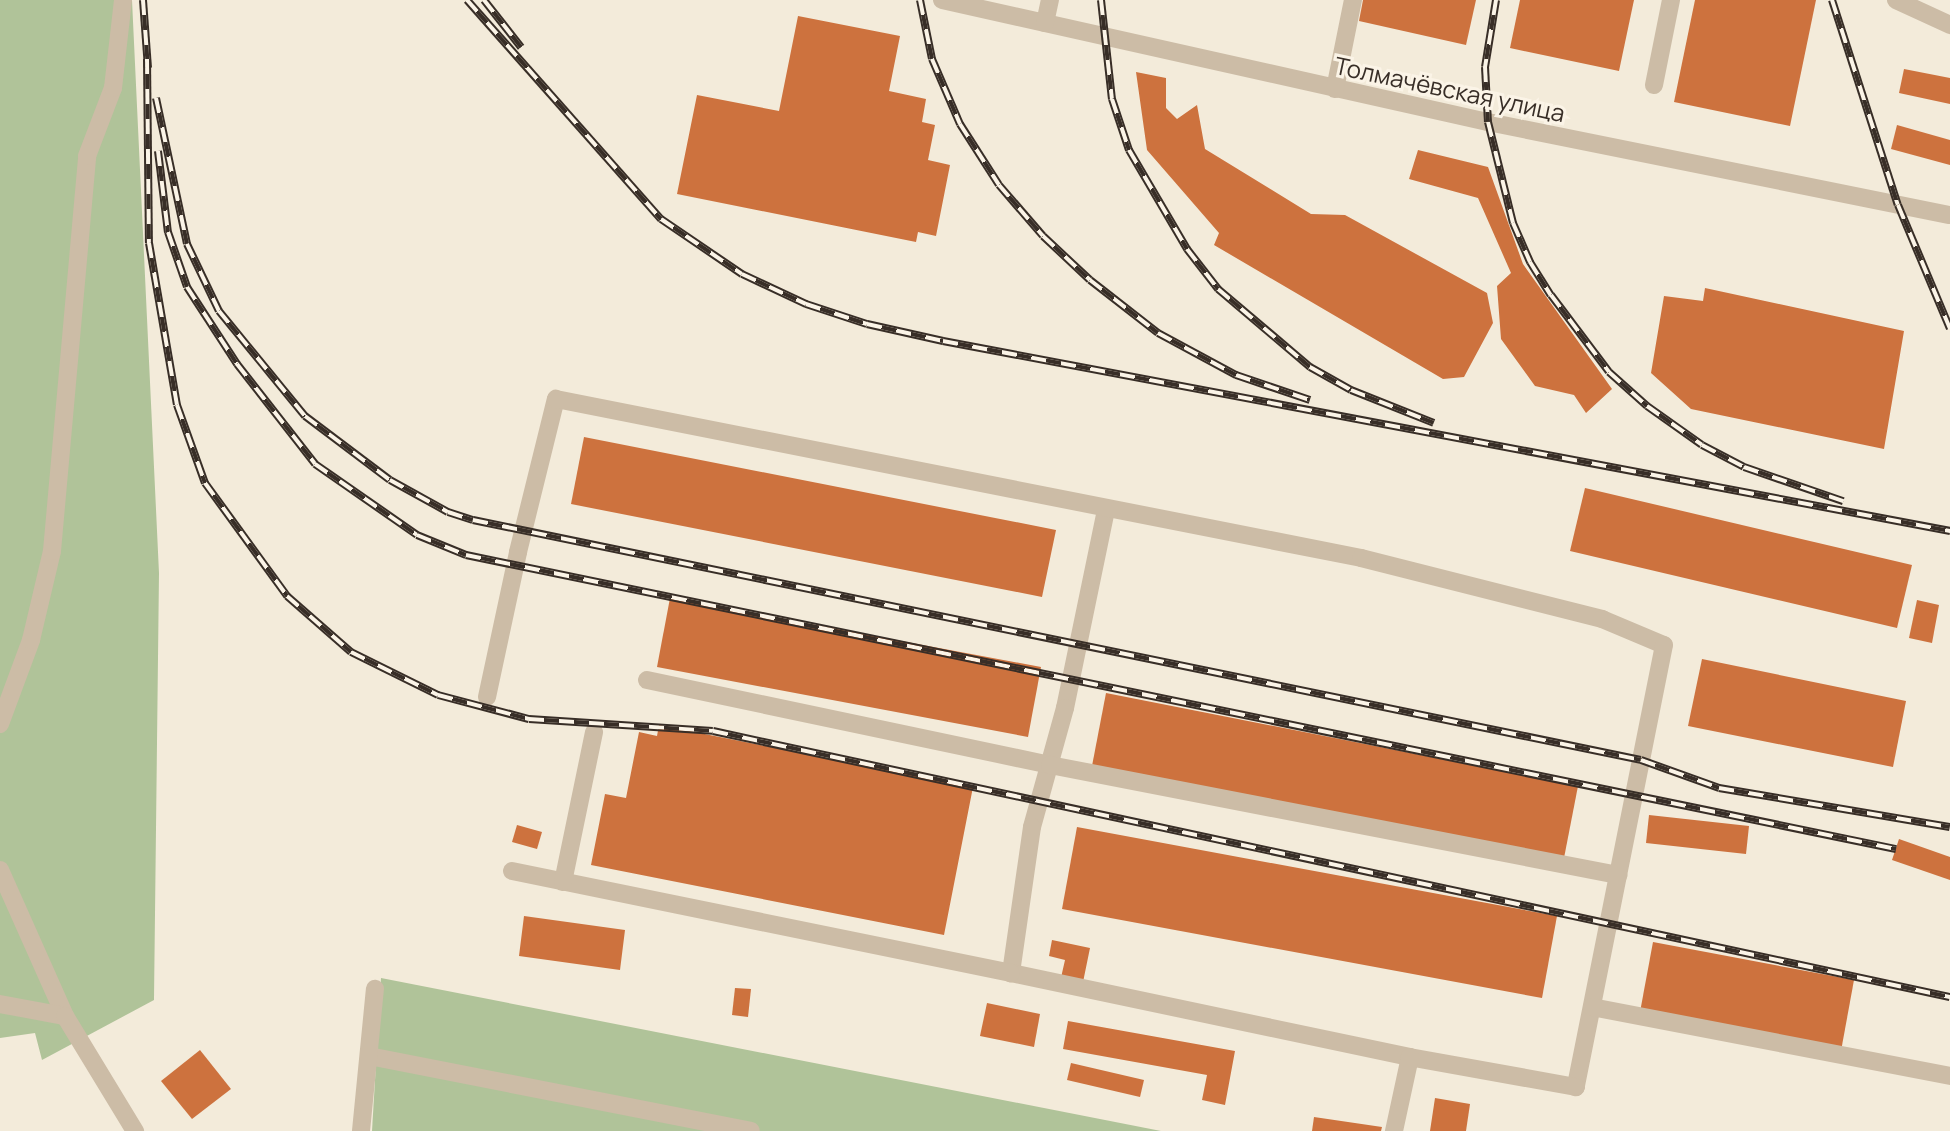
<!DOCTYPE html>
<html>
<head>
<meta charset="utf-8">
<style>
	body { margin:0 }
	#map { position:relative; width:1950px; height:1131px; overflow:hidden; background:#f3ebda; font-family:Manrope,sans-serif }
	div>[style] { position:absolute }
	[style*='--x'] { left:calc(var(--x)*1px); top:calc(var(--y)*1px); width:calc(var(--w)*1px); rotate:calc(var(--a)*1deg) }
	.green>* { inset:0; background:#b0c399 }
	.building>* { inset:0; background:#cd723e }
	.minor>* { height:18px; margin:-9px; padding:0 9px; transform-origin:9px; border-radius:9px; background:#ccbca6 }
	.rail>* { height:8px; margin-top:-4px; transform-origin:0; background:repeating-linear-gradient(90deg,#fbf4e7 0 15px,#382e27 0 30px); box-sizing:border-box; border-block:2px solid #382e27 }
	span { translate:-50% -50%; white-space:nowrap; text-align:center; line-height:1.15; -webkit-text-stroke:6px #fbf4e7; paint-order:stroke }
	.street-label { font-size:24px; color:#382e27 }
</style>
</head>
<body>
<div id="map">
	<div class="green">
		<div style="clip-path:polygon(0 0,132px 0,159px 573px,154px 1000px,42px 1060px,35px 1033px,0 1038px)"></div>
		<div style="clip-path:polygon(381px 978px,1161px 1131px,372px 1131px)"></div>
	</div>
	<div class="building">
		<div style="clip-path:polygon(1363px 0,1476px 0,1466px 45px,1359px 21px)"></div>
		<div style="clip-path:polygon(1520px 0,1634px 0,1619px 71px,1510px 48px)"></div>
		<div style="clip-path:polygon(1695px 0,1816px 0,1790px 126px,1674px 102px)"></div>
		<div style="clip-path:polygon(798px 16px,900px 36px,889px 91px,926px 99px,922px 122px,935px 125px,928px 160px,950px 165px,936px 236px,918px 232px,916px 242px,677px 194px,697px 95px,779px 111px)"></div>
		<div style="clip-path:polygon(1904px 69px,1950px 78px,1950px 104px,1899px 93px)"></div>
		<div style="clip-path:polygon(1136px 72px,1166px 78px,1166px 108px,1177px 119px,1197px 105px,1205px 149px,1311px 214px,1345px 215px,1487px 293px,1493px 323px,1464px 377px,1443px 379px,1214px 245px,1219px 233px,1147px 150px)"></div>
		<div style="clip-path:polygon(1897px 125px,1950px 140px,1950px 165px,1891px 149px)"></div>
		<div style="clip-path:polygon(1418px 150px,1488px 167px,1523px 264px,1612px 389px,1586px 413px,1574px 395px,1535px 386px,1501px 339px,1497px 286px,1511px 273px,1478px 198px,1409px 179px)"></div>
		<div style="clip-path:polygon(1705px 288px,1904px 331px,1884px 449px,1691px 409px,1651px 373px,1664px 296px,1703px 301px)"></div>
		<div style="clip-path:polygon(584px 437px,1056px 530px,1042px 597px,571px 504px)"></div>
		<div style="clip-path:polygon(1585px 488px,1912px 565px,1897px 628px,1570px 551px)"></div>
		<div style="clip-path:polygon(670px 598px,1041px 667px,1028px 737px,657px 667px)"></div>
		<div style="clip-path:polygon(1917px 600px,1939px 605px,1932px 643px,1909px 638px)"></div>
		<div style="clip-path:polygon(1702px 659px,1906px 701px,1893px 767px,1688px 726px)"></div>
		<div style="clip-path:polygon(1106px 693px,1578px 786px,1564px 858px,1092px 766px)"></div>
		<div style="clip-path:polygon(659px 725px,973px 787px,944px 935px,591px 865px,605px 794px,626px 798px,639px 732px,657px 736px)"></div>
		<div style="clip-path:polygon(1649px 815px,1749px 826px,1746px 854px,1646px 843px)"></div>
		<div style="clip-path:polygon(517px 825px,542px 832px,537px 849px,512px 842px)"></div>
		<div style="clip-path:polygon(1077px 827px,1557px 916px,1542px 998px,1062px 909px)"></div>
		<div style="clip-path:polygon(1899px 839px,1950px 857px,1950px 880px,1892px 860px)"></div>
		<div style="clip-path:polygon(524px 916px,625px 930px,620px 970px,519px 956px)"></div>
		<div style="clip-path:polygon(1052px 940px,1090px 948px,1082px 987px,1060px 982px,1065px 960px,1049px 956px)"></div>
		<div style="clip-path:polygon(1653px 942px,1854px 980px,1841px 1051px,1640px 1012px)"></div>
		<div style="clip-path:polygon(735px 988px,751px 989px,748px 1017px,732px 1015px)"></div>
		<div style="clip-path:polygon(987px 1003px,1040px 1014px,1034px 1047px,980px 1036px)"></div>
		<div style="clip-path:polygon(1068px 1021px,1235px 1051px,1225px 1105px,1202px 1100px,1207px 1075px,1063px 1049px)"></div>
		<div style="clip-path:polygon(200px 1050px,231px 1089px,192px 1119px,161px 1081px)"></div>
		<div style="clip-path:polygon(1071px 1063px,1144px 1080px,1140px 1097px,1067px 1080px)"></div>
		<div style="clip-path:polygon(1435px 1098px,1470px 1104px,1466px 1131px,1430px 1131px)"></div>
		<div style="clip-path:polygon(1314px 1117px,1382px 1127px,1381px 1131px,1312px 1131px)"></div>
	</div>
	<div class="minor">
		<div style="--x:942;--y:0;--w:559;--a:12.6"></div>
		<div style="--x:1488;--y:122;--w:471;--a:11.4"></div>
		<div style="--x:1896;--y:0;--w:60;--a:24.8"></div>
		<div style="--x:1045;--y:23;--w:24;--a:-78"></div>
		<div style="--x:1654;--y:85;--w:87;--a:-78.7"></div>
		<div style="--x:1335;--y:89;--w:91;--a:-78.6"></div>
		<div style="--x:1106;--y:510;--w:202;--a:101.7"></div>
		<div style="--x:1065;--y:708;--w:123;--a:105.5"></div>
		<div style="--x:1032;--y:827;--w:148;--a:98.2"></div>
		<div style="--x:1011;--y:973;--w:408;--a:11.9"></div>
		<div style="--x:647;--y:680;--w:412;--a:11.9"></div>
		<div style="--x:1050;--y:765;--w:579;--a:10.96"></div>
		<div style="--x:487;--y:697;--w:148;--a:-77.9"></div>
		<div style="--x:518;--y:552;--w:158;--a:-76.1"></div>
		<div style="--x:556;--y:399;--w:821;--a:11.17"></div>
		<div style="--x:1361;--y:558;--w:249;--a:14.2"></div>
		<div style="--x:1602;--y:619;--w:67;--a:22.8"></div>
		<div style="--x:1664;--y:645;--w:451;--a:101.3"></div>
		<div style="--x:1576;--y:1087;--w:169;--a:-169.8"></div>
		<div style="--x:1410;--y:1057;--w:76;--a:102.2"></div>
		<div style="--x:0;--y:724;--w:90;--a:-69.7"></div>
		<div style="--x:31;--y:640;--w:91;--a:-76.7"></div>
		<div style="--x:52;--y:551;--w:397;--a:-84.9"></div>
		<div style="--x:87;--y:156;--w:73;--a:-69.1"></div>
		<div style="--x:113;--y:88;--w:89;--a:-83.5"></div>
		<div style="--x:0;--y:870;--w:160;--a:66"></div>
		<div style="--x:512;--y:871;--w:509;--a:11.55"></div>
		<div style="--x:563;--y:882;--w:153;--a:-78.3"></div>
		<div style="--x:0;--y:1004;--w:66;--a:10.5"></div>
		<div style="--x:65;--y:1016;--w:135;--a:58.7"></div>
		<div style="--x:1592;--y:1007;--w:365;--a:10.9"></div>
		<div style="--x:369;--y:1056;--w:389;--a:11.1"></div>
		<div style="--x:361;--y:1131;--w:143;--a:-84.4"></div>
	</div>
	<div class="rail">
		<div style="--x:143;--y:0;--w:68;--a:85.8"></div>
		<div style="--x:467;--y:0;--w:293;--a:48.5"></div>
		<div style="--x:661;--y:219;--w:98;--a:34.2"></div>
		<div style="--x:742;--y:274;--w:71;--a:25.1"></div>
		<div style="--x:806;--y:304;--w:64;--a:18.2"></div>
		<div style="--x:867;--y:324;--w:78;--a:12.6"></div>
		<div style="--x:943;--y:341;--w:1025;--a:10.68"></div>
		<div style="--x:484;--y:0;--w:60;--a:51.8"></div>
		<div style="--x:920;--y:0;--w:60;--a:78.5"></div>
		<div style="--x:932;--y:59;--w:71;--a:66.7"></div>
		<div style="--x:960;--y:124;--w:72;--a:57.4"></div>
		<div style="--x:999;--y:185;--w:67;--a:49.2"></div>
		<div style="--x:1043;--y:236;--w:64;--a:43.1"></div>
		<div style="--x:1090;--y:280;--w:86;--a:37.9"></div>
		<div style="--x:1158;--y:333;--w:89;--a:28.3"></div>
		<div style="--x:1236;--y:375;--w:78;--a:18.7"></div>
		<div style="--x:1101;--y:0;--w:100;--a:83.7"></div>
		<div style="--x:1112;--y:99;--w:54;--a:71.6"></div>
		<div style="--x:1129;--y:150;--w:115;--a:59.6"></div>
		<div style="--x:1187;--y:249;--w:51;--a:52.2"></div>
		<div style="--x:1218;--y:289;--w:121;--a:40.3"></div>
		<div style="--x:1310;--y:367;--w:47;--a:29.3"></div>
		<div style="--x:1351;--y:390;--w:89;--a:21.7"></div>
		<div style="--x:1496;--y:0;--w:68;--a:99.3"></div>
		<div style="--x:1485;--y:67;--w:55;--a:86.9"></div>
		<div style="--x:1488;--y:122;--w:104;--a:76.1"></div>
		<div style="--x:1513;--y:223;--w:43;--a:66.4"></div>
		<div style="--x:1530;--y:262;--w:39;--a:58"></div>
		<div style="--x:1551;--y:295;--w:96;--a:53"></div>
		<div style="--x:1609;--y:372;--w:51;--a:41.8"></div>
		<div style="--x:1647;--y:406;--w:67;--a:35.3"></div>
		<div style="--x:1702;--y:445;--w:47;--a:27.6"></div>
		<div style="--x:1744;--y:467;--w:105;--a:19"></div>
		<div style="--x:1832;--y:0;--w:215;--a:72.2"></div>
		<div style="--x:1898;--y:205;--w:134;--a:67.2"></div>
		<div style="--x:147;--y:59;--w:184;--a:89.4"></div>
		<div style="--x:149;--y:243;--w:164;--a:80.2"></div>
		<div style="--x:177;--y:405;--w:83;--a:70.3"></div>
		<div style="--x:205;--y:483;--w:140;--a:54"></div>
		<div style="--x:287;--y:596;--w:85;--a:41.2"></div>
		<div style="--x:351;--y:652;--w:97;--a:26.3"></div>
		<div style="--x:438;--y:695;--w:94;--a:14.8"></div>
		<div style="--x:529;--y:719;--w:184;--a:3.7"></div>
		<div style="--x:713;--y:731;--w:1265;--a:12.14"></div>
		<div style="--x:156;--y:98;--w:149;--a:78"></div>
		<div style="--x:187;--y:244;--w:74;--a:64.5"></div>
		<div style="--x:219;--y:311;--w:136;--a:50.7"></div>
		<div style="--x:305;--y:416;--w:106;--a:37"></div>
		<div style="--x:390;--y:480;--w:66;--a:28.9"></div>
		<div style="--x:448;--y:512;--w:26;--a:18"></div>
		<div style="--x:473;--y:520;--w:1192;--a:11.61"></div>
		<div style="--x:1641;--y:760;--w:83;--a:19.7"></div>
		<div style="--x:1719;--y:788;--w:234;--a:9.6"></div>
		<div style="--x:158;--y:151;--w:82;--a:83"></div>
		<div style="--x:168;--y:232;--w:58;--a:70.9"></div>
		<div style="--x:187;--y:287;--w:92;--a:57"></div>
		<div style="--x:237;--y:364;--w:127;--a:52"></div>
		<div style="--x:315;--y:464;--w:124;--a:34.8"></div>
		<div style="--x:417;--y:535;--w:53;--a:22.2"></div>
		<div style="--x:466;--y:555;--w:1460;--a:11.62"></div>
	</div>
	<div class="street-label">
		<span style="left:1450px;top:89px;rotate:12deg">Толмачёвская улица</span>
	</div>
</div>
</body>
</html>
